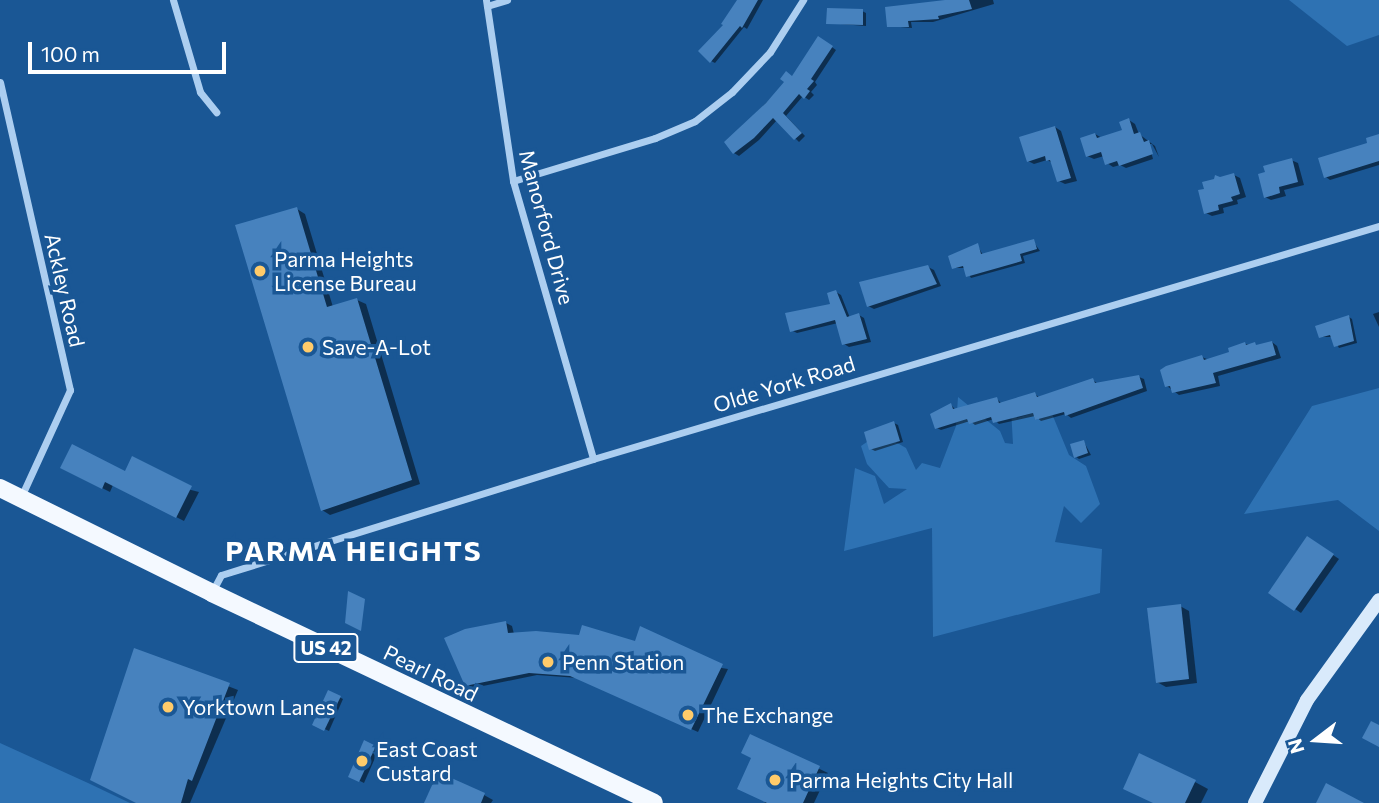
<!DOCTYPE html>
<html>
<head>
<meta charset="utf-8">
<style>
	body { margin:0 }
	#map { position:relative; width:1379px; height:803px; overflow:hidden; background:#1a5795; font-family:Commissioner,sans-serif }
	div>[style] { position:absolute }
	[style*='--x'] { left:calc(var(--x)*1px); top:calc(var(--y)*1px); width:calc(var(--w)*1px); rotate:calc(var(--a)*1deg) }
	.green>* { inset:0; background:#2e72b3 }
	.shadow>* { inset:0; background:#0007 }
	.building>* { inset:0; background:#4782be }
	.street>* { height:7px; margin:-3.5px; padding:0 3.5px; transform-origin:3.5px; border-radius:3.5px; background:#accef0 }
	.secondary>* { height:14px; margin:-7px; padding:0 7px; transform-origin:7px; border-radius:7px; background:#d9eafb }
	.primary>* { height:18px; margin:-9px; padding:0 9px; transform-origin:9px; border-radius:9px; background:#f4f9ff }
	.dots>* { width:19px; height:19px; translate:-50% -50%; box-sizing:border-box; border:4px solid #1a5795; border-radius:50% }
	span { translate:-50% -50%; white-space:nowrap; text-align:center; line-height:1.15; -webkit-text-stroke:7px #1a5795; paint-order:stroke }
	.shield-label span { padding:2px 5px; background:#1a5795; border:2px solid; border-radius:5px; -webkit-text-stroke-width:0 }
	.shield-label { font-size:19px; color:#fff; font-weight:700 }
	.street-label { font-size:21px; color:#fff }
	.poi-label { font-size:21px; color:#fff }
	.left { translate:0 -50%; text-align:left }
	.district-label { font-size:28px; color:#fff; font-weight:700; letter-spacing:2px }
	.north { position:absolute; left:1281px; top:705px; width:70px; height:70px; -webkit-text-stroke:5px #1a5795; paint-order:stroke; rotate:253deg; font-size:19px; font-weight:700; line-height:28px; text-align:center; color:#fff }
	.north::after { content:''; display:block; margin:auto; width:24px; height:32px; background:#fff; clip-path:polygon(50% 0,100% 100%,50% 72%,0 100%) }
	.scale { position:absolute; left:28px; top:42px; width:198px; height:32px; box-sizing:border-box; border:4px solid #fff; border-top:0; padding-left:9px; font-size:21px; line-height:24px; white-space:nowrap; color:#fff; -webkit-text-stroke:5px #1a5795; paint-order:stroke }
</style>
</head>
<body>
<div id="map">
	<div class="green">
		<div style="clip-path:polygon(1289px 0,1379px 0,1379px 35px,1347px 46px)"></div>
		<div style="clip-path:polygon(1379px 388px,1379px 531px,1338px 500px,1244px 514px,1312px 406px)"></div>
		<div style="clip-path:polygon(958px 397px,1000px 431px,1005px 443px,1013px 444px,1011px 409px,1014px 408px,1017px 418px,1033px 413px,1035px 420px,1045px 417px,1050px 409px,1069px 455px,1086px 466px,1100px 504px,1081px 523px,1064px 506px,1055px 542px,1102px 549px,1100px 593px,933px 637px,932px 528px,844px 551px,855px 468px,875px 476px,884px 504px,907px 489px,889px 488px,867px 464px,861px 446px,880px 433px,906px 448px,916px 470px,922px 463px,940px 468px,956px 426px)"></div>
		<div style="clip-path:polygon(0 743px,88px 783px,130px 803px,0 803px)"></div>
	</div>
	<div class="shadow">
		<div style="clip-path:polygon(738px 0,763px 0,747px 29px,744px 27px,715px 63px,711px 61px)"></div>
		<div style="clip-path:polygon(950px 0,993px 0,994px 4px,933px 22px,911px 22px,912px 28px,889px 26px)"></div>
		<div style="clip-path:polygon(862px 11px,866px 13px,866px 26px,828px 23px)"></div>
		<div style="clip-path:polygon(819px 38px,836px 50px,815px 82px,817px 85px,811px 92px,814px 95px,809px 100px,803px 96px,786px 116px,805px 136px,799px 142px,777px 120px,759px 140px,739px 156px,734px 153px,726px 142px,793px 77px)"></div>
		<div style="clip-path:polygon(1129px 120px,1135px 124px,1139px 134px,1155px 146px,1159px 157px,1152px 144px,1149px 144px,1153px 159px,1126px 168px,1120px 165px,1113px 167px,1107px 163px,1104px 156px,1094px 159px,1087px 156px,1095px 134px,1102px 138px,1124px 131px)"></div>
		<div style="clip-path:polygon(1055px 127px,1061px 131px,1077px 181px,1065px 184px,1059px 181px,1053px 163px,1047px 160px,1034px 164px,1028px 161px)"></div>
		<div style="clip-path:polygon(1379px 137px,1379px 165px,1330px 180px,1326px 177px)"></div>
		<div style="clip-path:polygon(1291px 160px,1298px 163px,1304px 185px,1284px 190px,1286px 196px,1271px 200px,1265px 197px)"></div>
		<div style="clip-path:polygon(1234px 175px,1240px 178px,1246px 197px,1237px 200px,1238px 204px,1223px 208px,1224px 213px,1212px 216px,1206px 213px,1220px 179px)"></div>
		<div style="clip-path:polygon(297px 209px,305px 214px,333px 307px,357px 300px,366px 304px,420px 484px,330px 515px,322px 510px)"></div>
		<div style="clip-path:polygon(1033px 241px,1040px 251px,1023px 256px,1025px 263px,971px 278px,965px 268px,954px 268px,977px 245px,983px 255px)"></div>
		<div style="clip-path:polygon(928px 267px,934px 270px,941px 286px,874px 309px,868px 306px)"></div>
		<div style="clip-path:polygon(836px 292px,841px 295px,850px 318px,859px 315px,864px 318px,871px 342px,849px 347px,844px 344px,838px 323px,797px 333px,791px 330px,832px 305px)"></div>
		<div style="clip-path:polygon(1379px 312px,1379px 327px,1373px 314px)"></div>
		<div style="clip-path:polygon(1349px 317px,1352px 319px,1357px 343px,1339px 348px,1333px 337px,1321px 337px)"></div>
		<div style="clip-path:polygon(1272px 342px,1277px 346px,1281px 358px,1218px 376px,1220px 386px,1179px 395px,1167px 386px,1202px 357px,1209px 360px,1232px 354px,1245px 344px,1259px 346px)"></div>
		<div style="clip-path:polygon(1139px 377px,1144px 379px,1147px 391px,1071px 418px,1066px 414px,1041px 421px,1035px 416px,999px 424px,994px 419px,975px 425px,970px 421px,941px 430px,937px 428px,951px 405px,956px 410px,997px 399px,1002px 404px,1035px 394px,1040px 398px,1093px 380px,1098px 384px)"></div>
		<div style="clip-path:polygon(894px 423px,898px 425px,903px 442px,875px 451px,871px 449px)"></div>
		<div style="clip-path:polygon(1084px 442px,1091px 455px,1079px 459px,1075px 456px)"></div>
		<div style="clip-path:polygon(70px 472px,125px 473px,199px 492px,184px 521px,113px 485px,110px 492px)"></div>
		<div style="clip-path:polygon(1314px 542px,1339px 559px,1301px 613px,1270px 592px)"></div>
		<div style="clip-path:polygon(1180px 606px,1189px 611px,1197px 683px,1166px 687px,1157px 682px)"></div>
		<div style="clip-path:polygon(506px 623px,512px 626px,514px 634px,728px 669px,698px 732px,578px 678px,537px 675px,473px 688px,467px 684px)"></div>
		<div style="clip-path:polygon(135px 650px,238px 690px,190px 803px,139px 803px)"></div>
		<div style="clip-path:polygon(329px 692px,343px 699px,329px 731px,314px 724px)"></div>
		<div style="clip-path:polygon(751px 736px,828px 773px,814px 803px,765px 803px,753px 758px)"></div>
		<div style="clip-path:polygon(365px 743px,379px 749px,364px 783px,350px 776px)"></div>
		<div style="clip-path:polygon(439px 774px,484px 795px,493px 800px,491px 803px,426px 803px)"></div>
		<div style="clip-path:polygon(1195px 782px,1208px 789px,1201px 803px,1154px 803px)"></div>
	</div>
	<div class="building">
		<div style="clip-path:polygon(737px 0,758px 0,742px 28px,740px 26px,710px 63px,698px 51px,723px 25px,721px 24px)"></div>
		<div style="clip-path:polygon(945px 0,969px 0,972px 9px,938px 16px,939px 19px,908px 21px,909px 27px,887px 27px,885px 7px)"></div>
		<div style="clip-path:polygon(827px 8px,863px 9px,863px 25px,826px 24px)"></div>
		<div style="clip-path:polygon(818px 36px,833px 46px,811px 79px,814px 81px,807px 89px,810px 91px,804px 99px,799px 94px,783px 113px,802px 133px,794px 140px,773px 118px,754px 138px,733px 154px,724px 142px,766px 103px,784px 82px,780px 79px,786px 71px,792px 76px)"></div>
		<div style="clip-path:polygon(1129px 118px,1134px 134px,1140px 132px,1144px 142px,1149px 140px,1153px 154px,1119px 166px,1117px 161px,1105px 165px,1101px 152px,1086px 157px,1080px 138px,1095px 133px,1097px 138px,1122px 130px,1119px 122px)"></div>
		<div style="clip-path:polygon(1055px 126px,1071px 178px,1057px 182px,1050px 160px,1046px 161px,1045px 156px,1027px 162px,1019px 137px)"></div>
		<div style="clip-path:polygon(1379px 134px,1379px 161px,1324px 178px,1318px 158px,1367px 143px,1366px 138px)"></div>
		<div style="clip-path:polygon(1292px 158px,1298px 182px,1279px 187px,1280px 193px,1264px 198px,1258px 174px,1265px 172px,1263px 166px)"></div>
		<div style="clip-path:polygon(1234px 173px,1240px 194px,1231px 197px,1233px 201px,1218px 205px,1219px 210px,1204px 214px,1198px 190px,1204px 189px,1202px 182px,1214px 179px,1215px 175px,1220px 177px)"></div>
		<div style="clip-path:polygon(297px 207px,327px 307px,357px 298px,412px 480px,321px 511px,235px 225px)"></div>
		<div style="clip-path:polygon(1034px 239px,1037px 249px,1020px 254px,1022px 261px,966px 277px,963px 266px,952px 269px,948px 256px,978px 243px,981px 254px)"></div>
		<div style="clip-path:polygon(928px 265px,937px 284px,867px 307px,859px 282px)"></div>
		<div style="clip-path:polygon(836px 290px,847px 317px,859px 313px,867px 339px,842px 345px,835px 320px,790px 332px,785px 313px,830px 304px,827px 293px)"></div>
		<div style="clip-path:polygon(1349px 315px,1354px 341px,1334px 347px,1330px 335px,1319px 338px,1315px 326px)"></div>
		<div style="clip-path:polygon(1272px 341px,1276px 355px,1213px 373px,1216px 383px,1172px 393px,1170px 386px,1165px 387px,1160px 370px,1166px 366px,1202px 355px,1204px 360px,1229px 352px,1228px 348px,1245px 342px,1246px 345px,1255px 342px,1256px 345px)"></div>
		<div style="clip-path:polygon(1139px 375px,1143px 388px,1065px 416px,1064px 412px,1035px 420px,1033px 413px,993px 423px,991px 417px,969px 424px,967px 419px,935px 429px,930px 414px,951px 403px,953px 409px,997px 397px,999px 403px,1035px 392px,1037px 397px,1093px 378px,1095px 383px)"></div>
		<div style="clip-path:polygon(894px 421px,900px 441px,869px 450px,864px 432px)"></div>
		<div style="clip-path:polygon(1084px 440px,1088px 453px,1074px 458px,1070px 444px)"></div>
		<div style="clip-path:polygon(72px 444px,125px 471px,132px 456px,192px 486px,176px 518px,105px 482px,102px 489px,60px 468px)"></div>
		<div style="clip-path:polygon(1307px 536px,1334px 554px,1294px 611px,1268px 593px)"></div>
		<div style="clip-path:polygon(348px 591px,365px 599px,361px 631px,345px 623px)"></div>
		<div style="clip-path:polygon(1181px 604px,1189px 679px,1156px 683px,1147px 608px)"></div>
		<div style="clip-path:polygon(506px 621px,508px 633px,536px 631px,579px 635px,582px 625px,635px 641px,640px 626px,723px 664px,691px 730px,570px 676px,529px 673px,465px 686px,444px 638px,465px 629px)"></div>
		<div style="clip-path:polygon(134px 648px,230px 683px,192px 781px,188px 779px,181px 803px,136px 803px,90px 780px)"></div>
		<div style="clip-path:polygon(328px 690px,341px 696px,324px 731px,312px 725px)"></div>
		<div style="clip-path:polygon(1371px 721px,1379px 725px,1379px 747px,1362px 738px)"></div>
		<div style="clip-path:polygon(750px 734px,820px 766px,803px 803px,767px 803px,737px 789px,751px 758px,741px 753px)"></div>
		<div style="clip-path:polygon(364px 740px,376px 746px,359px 782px,348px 777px)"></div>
		<div style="clip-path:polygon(1139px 753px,1196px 780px,1185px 803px,1153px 803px,1123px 789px)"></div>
		<div style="clip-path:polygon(438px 772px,485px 793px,481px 803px,424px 803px)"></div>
		<div style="clip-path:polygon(1326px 783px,1364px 803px,1316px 803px)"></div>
	</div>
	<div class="street">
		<div style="--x:173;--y:0;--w:96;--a:73.6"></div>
		<div style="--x:200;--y:92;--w:26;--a:51"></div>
		<div style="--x:486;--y:0;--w:183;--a:81.5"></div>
		<div style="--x:513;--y:181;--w:289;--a:73.9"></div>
		<div style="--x:487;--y:6;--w:21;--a:-17"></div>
		<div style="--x:0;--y:82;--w:316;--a:77.2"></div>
		<div style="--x:70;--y:390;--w:118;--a:114.6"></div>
		<div style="--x:513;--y:181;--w:148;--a:-16.8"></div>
		<div style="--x:655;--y:138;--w:43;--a:-23"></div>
		<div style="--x:695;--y:121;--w:47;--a:-38.1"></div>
		<div style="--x:732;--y:92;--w:55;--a:-46.5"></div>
		<div style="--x:770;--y:52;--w:62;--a:-57.6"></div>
		<div style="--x:212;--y:592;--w:19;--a:-62"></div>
		<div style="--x:221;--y:575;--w:390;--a:-17.3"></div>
		<div style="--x:593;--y:459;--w:820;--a:-16.51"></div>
	</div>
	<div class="secondary">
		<div style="--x:1255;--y:803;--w:115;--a:-63.2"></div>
		<div style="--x:1307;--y:700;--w:123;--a:-54.2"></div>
	</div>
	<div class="primary">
		<div style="--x:0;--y:488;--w:237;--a:26.3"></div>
		<div style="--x:212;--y:593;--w:489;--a:25.4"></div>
	</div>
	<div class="dots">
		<div style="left:260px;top:271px;background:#ffcb6a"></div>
		<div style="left:308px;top:347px;background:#ffcb6a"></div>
		<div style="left:548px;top:662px;background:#ffcb6a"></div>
		<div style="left:168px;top:707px;background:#ffcb6a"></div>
		<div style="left:688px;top:715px;background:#ffcb6a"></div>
		<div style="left:362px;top:761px;background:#ffcb6a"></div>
		<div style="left:775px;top:780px;background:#ffcb6a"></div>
	</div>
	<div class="shield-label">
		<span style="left:326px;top:648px">US 42</span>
	</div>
	<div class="street-label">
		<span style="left:547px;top:227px;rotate:75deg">Manorford Drive</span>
		<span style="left:65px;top:290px;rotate:77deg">Ackley Road</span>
		<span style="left:784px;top:384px;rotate:-17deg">Olde York Road</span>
		<span style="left:431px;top:673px;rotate:26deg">Pearl Road</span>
	</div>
	<div class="poi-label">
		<span class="left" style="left:274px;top:271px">Parma Heights<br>License Bureau</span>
		<span class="left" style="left:322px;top:347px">Save-A-Lot</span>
		<span class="left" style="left:562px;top:662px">Penn Station</span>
		<span class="left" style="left:182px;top:707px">Yorktown Lanes</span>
		<span class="left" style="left:702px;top:715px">The Exchange</span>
		<span class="left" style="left:376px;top:761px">East Coast<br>Custard</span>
		<span class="left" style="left:789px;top:780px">Parma Heights City Hall</span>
	</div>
	<div class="district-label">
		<span style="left:354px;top:550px">PARMA HEIGHTS</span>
	</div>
	<div class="north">N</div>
	<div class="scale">100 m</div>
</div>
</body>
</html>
